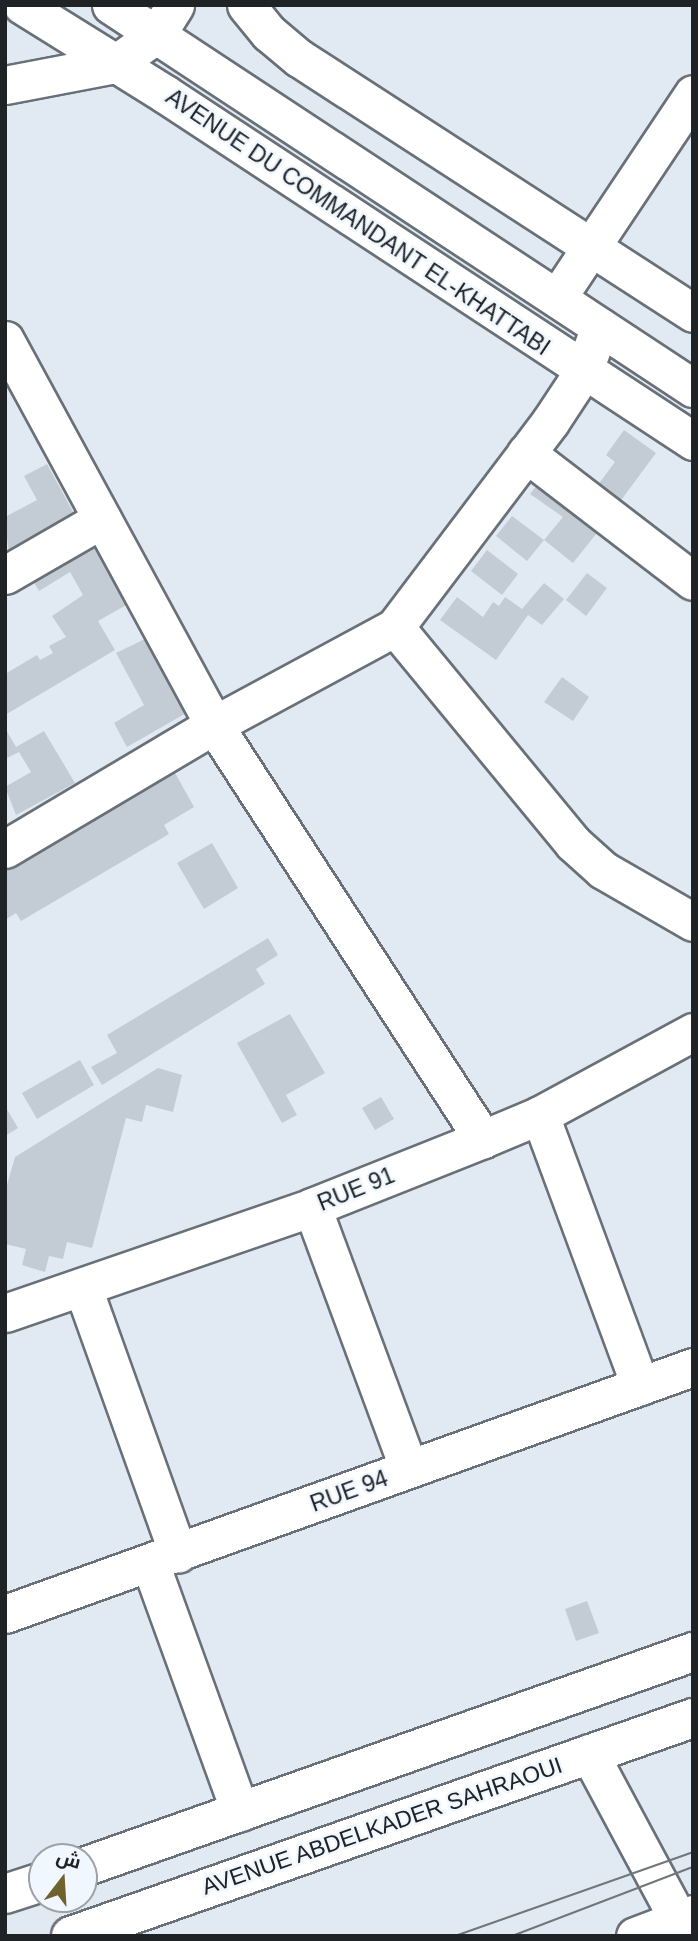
<!DOCTYPE html>
<html>
<head>
<meta charset="utf-8">
<style>
	body { margin:0 }
	#map { position:relative; width:698px; height:1941px; overflow:hidden; background:#e1eaf2; font-family:Arial,Cairo,sans-serif }
	div>[style] { position:absolute }
	[style*='--x'] { left:calc(var(--x)*1px); top:calc(var(--y)*1px); width:calc(var(--w)*1px); rotate:calc(var(--a)*1deg) }
	.building>* { inset:0; background:#c3ccd4 }
	.roads { filter:drop-shadow(2px 0 #697078) drop-shadow(-2px 0 #697078) drop-shadow(0 2px #697078) drop-shadow(0 -2px #697078) }
	.minor>* { height:37px; margin:-18.5px; padding:0 18.5px; transform-origin:18.5px; border-radius:18.5px; background:#fff }
	.major>* { height:38px; margin:-19px; padding:0 19px; transform-origin:19px; border-radius:19px; background:#fff }
	.tram>* { height:2px; margin:-1px; padding:0 1px; transform-origin:1px; border-radius:1px; background:#71767b }
	span { translate:-50% -50%; white-space:nowrap; text-align:center; line-height:1.15; -webkit-text-stroke:5px #f0f7fe; paint-order:stroke }
	.street-label { font-size:23px; color:#202326 }
	.frame { position:absolute; inset:0; border:7px solid #202326; pointer-events:none }
	.north { position:absolute; left:28px; top:1843px; width:70px; height:70px; box-sizing:border-box; background:#f0f7fe; border:2px solid #9da2a8; border-radius:50%; rotate:17deg; font-size:19px; font-weight:700; line-height:28px; text-align:center; color:#202326 }
	.north::after { content:''; display:block; margin:auto; width:24px; height:32px; background:#6f622f; clip-path:polygon(50% 0,100% 100%,50% 72%,0 100%) }
</style>
</head>
<body>
<div id="map">
	<div class="building">
		<div style="clip-path:polygon(624px 430px,656px 453px,616px 507px,594px 490px,615px 462px,606px 455px)"></div>
		<div style="clip-path:polygon(47px 464px,77px 519px,9px 556px,5px 517px,37px 500px,24px 476px)"></div>
		<div style="clip-path:polygon(546px 474px,608px 519px,573px 563px,544px 540px,563px 517px,530px 494px)"></div>
		<div style="clip-path:polygon(512px 516px,544px 540px,527px 561px,496px 536px)"></div>
		<div style="clip-path:polygon(86px 532px,128px 604px,98px 621px,115px 650px,5px 715px,5px 674px,37px 655px,40px 660px,53px 653px,49px 646px,66px 637px,52px 616px,83px 595px,70px 572px,39px 591px,25px 567px)"></div>
		<div style="clip-path:polygon(487px 550px,518px 574px,502px 595px,471px 571px)"></div>
		<div style="clip-path:polygon(587px 573px,607px 588px,586px 616px,566px 600px)"></div>
		<div style="clip-path:polygon(544px 583px,564px 599px,542px 625px,528px 615px,496px 660px,440px 620px,457px 597px,483px 617px,493px 602px,499px 606px,505px 597px,522px 609px)"></div>
		<div style="clip-path:polygon(149px 637px,188px 712px,127px 747px,114px 723px,144px 705px,116px 653px)"></div>
		<div style="clip-path:polygon(562px 677px,589px 697px,573px 721px,544px 702px)"></div>
		<div style="clip-path:polygon(5px 728px,16px 747px,44px 731px,75px 783px,16px 815px,5px 787px,31px 772px,19px 752px,5px 759px)"></div>
		<div style="clip-path:polygon(174px 771px,194px 807px,164px 825px,169px 834px,21px 921px,16px 913px,5px 920px,5px 872px)"></div>
		<div style="clip-path:polygon(212px 843px,238px 888px,204px 909px,177px 863px)"></div>
		<div style="clip-path:polygon(268px 938px,278px 955px,256px 969px,265px 984px,102px 1085px,91px 1067px,117px 1053px,107px 1035px)"></div>
		<div style="clip-path:polygon(290px 1014px,325px 1073px,286px 1095px,297px 1115px,282px 1123px,237px 1043px)"></div>
		<div style="clip-path:polygon(80px 1060px,94px 1085px,37px 1119px,22px 1093px)"></div>
		<div style="clip-path:polygon(158px 1068px,182px 1075px,173px 1112px,146px 1105px,142px 1122px,126px 1118px,92px 1248px,67px 1242px,63px 1259px,49px 1256px,45px 1272px,22px 1265px,26px 1249px,5px 1244px,5px 1192px,15px 1157px)"></div>
		<div style="clip-path:polygon(381px 1097px,394px 1119px,375px 1130px,362px 1108px)"></div>
		<div style="clip-path:polygon(5px 1106px,18px 1128px,5px 1136px)"></div>
		<div style="clip-path:polygon(587px 1601px,599px 1633px,576px 1641px,565px 1609px)"></div>
	</div>
	<div class="roads">
		<div class="minor">
			<div style="--x:22;--y:5;--w:168;--a:31.9"></div>
			<div style="--x:165;--y:94;--w:632;--a:33.31"></div>
			<div style="--x:111;--y:5;--w:697;--a:33.35"></div>
			<div style="--x:246;--y:5;--w:36;--a:51"></div>
			<div style="--x:269;--y:33;--w:39;--a:40"></div>
			<div style="--x:299;--y:58;--w:469;--a:32.9"></div>
			<div style="--x:5;--y:85;--w:112;--a:-10.8"></div>
			<div style="--x:115;--y:64;--w:52;--a:-35.5"></div>
			<div style="--x:157;--y:34;--w:34;--a:-58"></div>
			<div style="--x:557;--y:298;--w:245;--a:-56.3"></div>
			<div style="--x:5;--y:340;--w:438;--a:61.5"></div>
			<div style="--x:214;--y:725;--w:494;--a:57"></div>
			<div style="--x:526;--y:453;--w:210;--a:37.5"></div>
			<div style="--x:5;--y:575;--w:112;--a:-30"></div>
			<div style="--x:395;--y:627;--w:280;--a:50.5"></div>
			<div style="--x:573;--y:843;--w:40;--a:42"></div>
			<div style="--x:603;--y:870;--w:104;--a:30"></div>
			<div style="--x:5;--y:849;--w:243;--a:-30.7"></div>
			<div style="--x:214;--y:725;--w:206;--a:-28.4"></div>
			<div style="--x:395;--y:627;--w:257;--a:-52.9"></div>
			<div style="--x:550;--y:422;--w:60;--a:-56.6"></div>
			<div style="--x:583;--y:372;--w:48;--a:-69.3"></div>
			<div style="--x:540;--y:1115;--w:289;--a:69.7"></div>
			<div style="--x:312;--y:1207;--w:279;--a:69.7"></div>
			<div style="--x:83;--y:1288;--w:282;--a:70.3"></div>
			<div style="--x:5;--y:1313;--w:325;--a:-19"></div>
			<div style="--x:312;--y:1207;--w:184;--a:-21.7"></div>
			<div style="--x:483;--y:1139;--w:62;--a:-22.8"></div>
			<div style="--x:540;--y:1115;--w:174;--a:-28.5"></div>
			<div style="--x:150;--y:1563;--w:265;--a:70.1"></div>
			<div style="--x:5;--y:1614;--w:731;--a:-19.75"></div>
			<div style="--x:589;--y:1753;--w:208;--a:61.8"></div>
			<div style="--x:635;--y:1936;--w:62;--a:-20.8"></div>
		</div>
		<div class="major">
			<div style="--x:84;--y:1867;--w:646;--a:-19.44"></div>
			<div style="--x:5;--y:1894;--w:39;--a:-18"></div>
			<div style="--x:71;--y:1936;--w:659;--a:-19.31"></div>
		</div>
	</div>
	<div class="tram">
		<div style="--x:455;--y:1936;--w:252;--a:-19.4"></div>
		<div style="--x:512;--y:1936;--w:194;--a:-20.9"></div>
	</div>
	<div class="street-label">
		<span style="left:358px;top:222px;rotate:34deg">AVENUE DU COMMANDANT EL-KHATTABI</span>
		<span style="left:356px;top:1189px;rotate:-22deg">RUE 91</span>
		<span style="left:349px;top:1491px;rotate:-20deg">RUE 94</span>
		<span style="left:382px;top:1826px;rotate:-19deg">AVENUE ABDELKADER SAHRAOUI</span>
	</div>
	<div class="frame"></div>
	<div class="north">ش</div>
</div>
</body>
</html>
